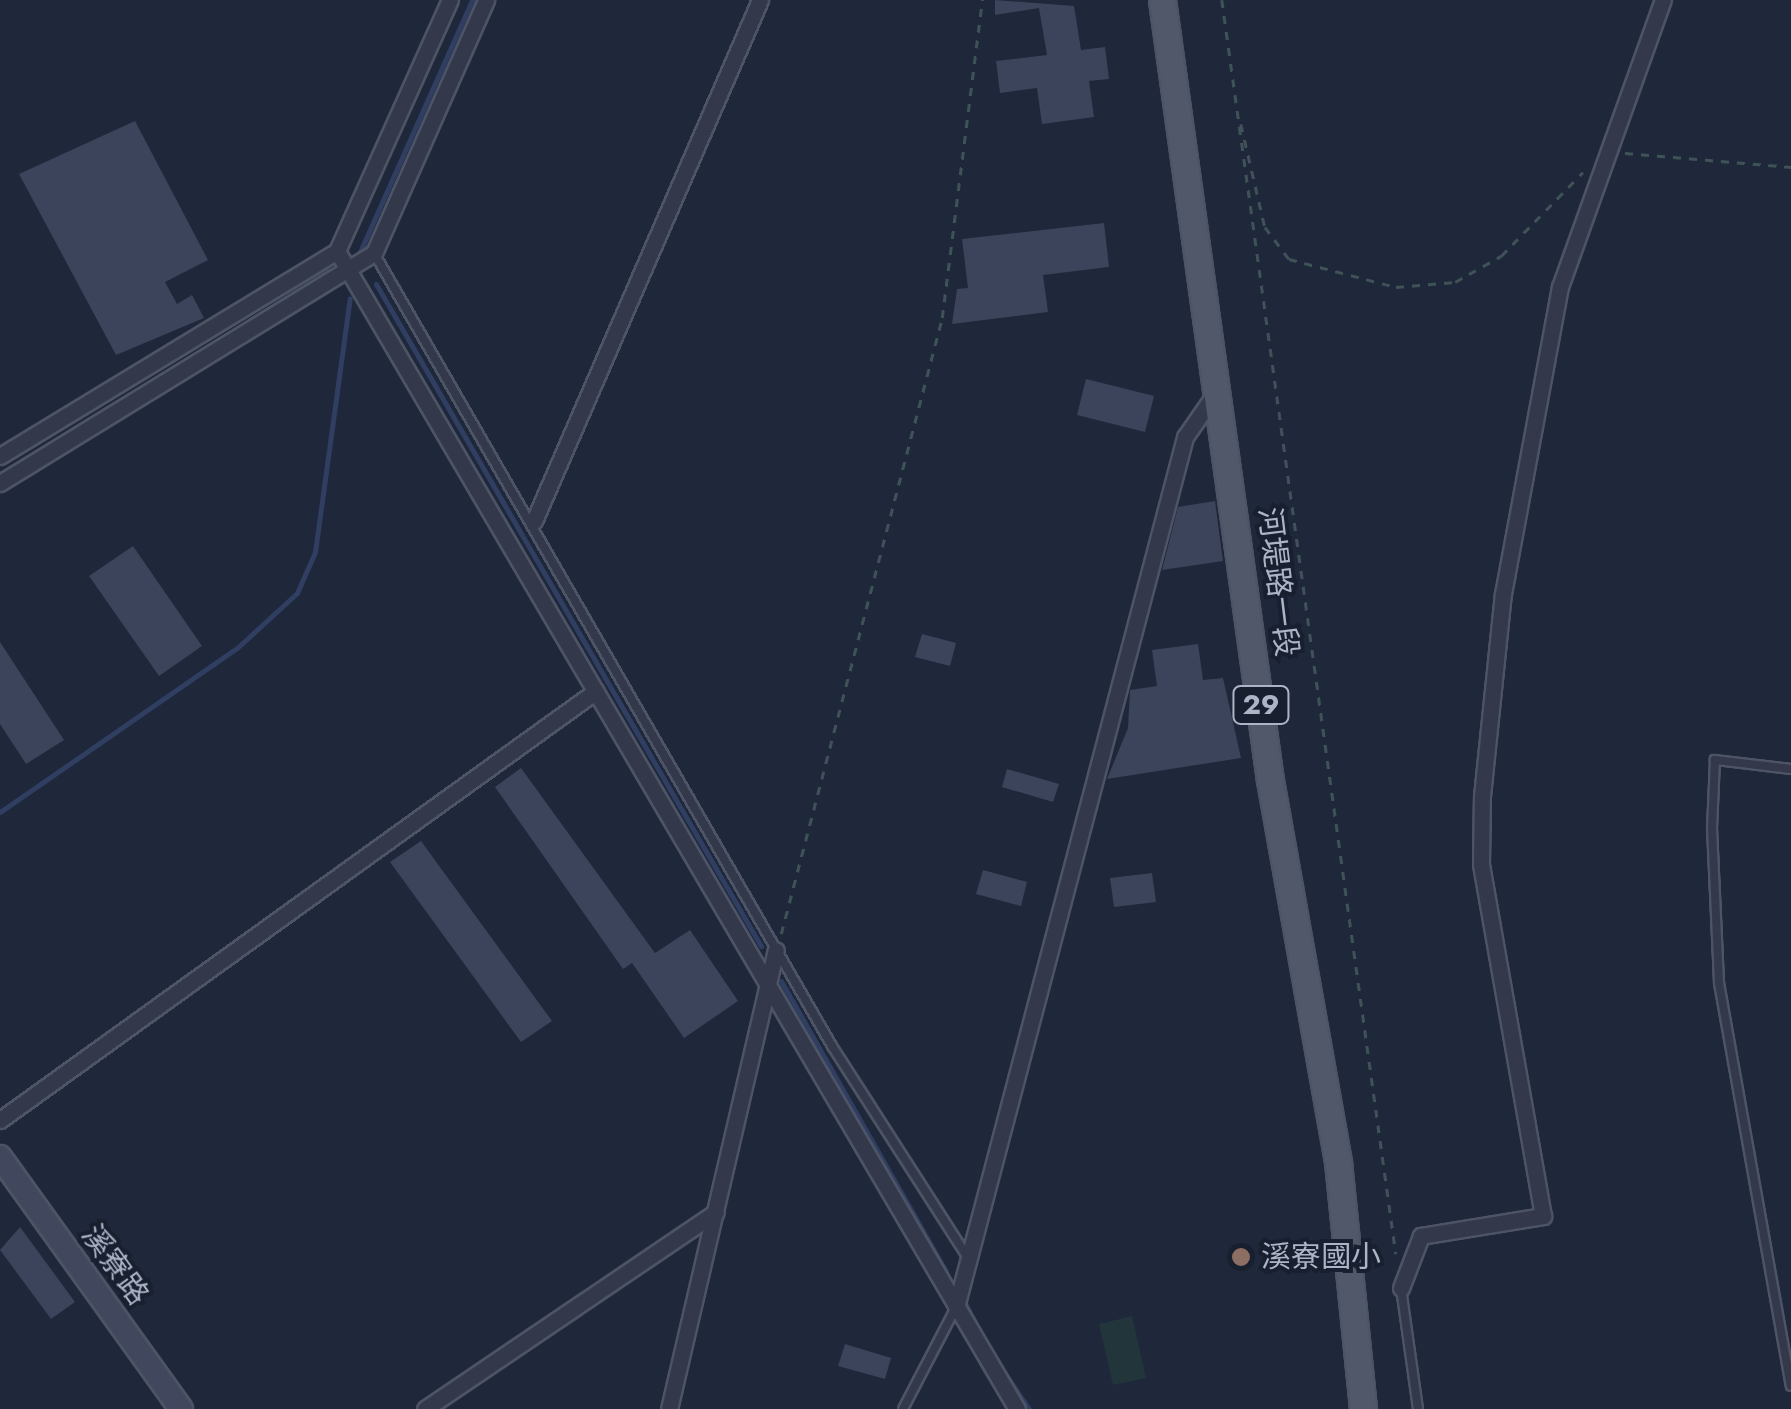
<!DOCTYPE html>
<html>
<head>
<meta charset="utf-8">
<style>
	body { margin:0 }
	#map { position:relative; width:1791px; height:1409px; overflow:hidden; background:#1f273a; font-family:Jost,"Noto Sans TC",sans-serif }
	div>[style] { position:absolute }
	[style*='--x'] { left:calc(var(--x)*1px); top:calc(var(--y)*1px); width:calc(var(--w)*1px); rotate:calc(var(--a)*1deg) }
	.green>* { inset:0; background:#21353b }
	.stream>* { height:5px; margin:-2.5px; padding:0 2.5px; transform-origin:2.5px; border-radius:2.5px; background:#2f3e61 }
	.building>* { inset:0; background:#3b445a }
	.path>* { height:2.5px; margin-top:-1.25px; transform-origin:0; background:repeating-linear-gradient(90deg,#3f5258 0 8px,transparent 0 16px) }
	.roads { filter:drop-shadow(2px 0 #4d5465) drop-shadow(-2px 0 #4d5465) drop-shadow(0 2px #4d5465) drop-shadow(0 -2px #4d5465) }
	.lane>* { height:8px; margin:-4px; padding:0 4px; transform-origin:4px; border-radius:4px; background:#33394a }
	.street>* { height:15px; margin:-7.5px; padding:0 7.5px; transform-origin:7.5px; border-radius:7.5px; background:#33394a }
	.secondary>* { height:22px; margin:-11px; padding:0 11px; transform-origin:11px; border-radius:11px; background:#41485d }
	.primary>* { height:25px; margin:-12.5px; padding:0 12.5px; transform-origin:12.5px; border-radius:12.5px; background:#51586a }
	.dots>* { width:28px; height:28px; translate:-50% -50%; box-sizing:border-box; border:5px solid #181f2f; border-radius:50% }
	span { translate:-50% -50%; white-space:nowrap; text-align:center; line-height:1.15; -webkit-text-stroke:8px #181f2f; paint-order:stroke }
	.shield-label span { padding:2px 8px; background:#181f2f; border:2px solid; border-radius:8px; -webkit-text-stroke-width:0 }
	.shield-label { font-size:28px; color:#adb4c7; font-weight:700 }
	.street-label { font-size:30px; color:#adb4c7 }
	.poi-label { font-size:30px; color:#adb4c7 }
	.left { translate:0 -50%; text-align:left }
</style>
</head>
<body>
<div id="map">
	<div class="green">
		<div style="clip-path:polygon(1132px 1316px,1146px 1378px,1113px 1385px,1099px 1324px)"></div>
	</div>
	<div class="stream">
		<div style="--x:359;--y:254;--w:278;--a:-66"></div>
		<div style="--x:376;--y:284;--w:766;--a:59.82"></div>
		<div style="--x:252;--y:319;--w:90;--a:-32.3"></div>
		<div style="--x:0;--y:812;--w:288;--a:-34.7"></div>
		<div style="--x:237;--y:648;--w:81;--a:-42.5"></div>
		<div style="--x:297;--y:593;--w:45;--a:-66.3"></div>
		<div style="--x:315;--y:552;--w:256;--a:-82.2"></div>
		<div style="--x:781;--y:981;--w:334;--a:60.4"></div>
		<div style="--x:964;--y:1301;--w:37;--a:63"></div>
		<div style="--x:1002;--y:1369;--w:48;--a:56"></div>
	</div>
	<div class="building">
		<div style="clip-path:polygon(995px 0,1074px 6px,1081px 50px,1105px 47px,1109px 79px,1089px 81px,1094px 117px,1042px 124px,1037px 88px,1000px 93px,996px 61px,1047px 55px,1039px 8px,995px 15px)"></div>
		<div style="clip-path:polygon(135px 121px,208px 260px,165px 282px,177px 304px,192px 295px,204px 318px,116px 355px,19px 174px)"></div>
		<div style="clip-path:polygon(1104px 223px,1109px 267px,1043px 275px,1048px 312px,952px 324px,957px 289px,968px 288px,962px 239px)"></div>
		<div style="clip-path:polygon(1086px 379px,1154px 396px,1145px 432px,1077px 415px)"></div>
		<div style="clip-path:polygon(1215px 501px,1223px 561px,1162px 570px,1178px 507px)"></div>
		<div style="clip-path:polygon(133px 546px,202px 646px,159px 676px,89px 576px)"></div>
		<div style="clip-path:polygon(922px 634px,956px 643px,950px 666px,915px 657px)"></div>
		<div style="clip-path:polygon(0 642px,64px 740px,26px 764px,0 724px)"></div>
		<div style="clip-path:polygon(1198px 644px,1203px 680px,1223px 678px,1241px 758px,1107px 779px,1128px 728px,1130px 690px,1157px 686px,1152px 650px)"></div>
		<div style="clip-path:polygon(521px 768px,655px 953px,690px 930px,738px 1001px,684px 1038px,632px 963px,623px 969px,495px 787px)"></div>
		<div style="clip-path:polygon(1007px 769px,1059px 784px,1053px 802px,1002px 787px)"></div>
		<div style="clip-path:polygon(421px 841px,552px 1021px,521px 1042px,390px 862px)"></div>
		<div style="clip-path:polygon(983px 870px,1027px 882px,1021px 906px,976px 894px)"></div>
		<div style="clip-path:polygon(1152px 873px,1156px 902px,1114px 907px,1110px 878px)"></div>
		<div style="clip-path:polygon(20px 1227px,75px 1302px,51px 1319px,0 1250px)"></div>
		<div style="clip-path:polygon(845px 1344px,891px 1358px,885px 1379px,838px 1366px)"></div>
	</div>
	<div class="path">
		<div style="--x:1222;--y:0;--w:1266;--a:82.1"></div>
		<div style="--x:1241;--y:124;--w:106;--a:76.9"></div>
		<div style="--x:1265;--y:227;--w:40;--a:53"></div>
		<div style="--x:1289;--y:259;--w:111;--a:14.7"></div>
		<div style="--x:1396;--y:287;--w:59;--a:-4.8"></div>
		<div style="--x:1455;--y:282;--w:53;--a:-29.5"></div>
		<div style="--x:1501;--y:256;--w:117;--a:-45.7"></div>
		<div style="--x:1625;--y:153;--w:167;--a:4.8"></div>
		<div style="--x:781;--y:934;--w:637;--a:-75.35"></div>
		<div style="--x:942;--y:318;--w:321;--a:-82.8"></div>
	</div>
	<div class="roads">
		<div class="lane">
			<div style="--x:374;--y:253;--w:916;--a:59.99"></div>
			<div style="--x:832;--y:1046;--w:250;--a:57.3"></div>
			<div style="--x:1791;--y:769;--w:77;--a:-173.2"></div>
			<div style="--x:1715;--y:760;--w:68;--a:92.5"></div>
			<div style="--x:1712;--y:828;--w:155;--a:87.4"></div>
			<div style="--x:1719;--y:983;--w:409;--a:79.9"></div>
			<div style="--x:1401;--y:1288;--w:122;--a:82"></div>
			<div style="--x:903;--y:1409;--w:115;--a:-62.5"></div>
		</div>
		<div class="street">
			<div style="--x:337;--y:251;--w:1343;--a:59.58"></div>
			<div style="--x:0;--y:456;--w:394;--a:-31.3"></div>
			<div style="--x:337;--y:251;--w:275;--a:-65.8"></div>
			<div style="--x:0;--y:483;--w:439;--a:-31.6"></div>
			<div style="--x:374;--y:253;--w:277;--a:-66.1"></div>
			<div style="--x:534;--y:521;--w:568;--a:-66.55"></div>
			<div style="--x:0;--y:1120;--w:734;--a:-35.75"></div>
			<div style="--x:1401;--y:1288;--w:56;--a:-69"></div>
			<div style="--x:1421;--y:1236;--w:124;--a:-9.3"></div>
			<div style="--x:1543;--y:1216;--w:357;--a:-100"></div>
			<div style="--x:1481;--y:864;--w:68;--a:-89.2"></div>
			<div style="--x:1482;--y:796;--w:203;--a:-84.1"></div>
			<div style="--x:1503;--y:594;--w:312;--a:-79.5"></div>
			<div style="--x:1560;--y:287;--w:305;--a:-70.3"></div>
			<div style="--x:956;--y:1307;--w:900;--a:-75.25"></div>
			<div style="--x:1185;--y:437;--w:56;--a:-55.2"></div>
			<div style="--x:425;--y:1409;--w:351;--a:-34.1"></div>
			<div style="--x:669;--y:1409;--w:471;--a:-76.9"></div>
		</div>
		<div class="secondary">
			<div style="--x:0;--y:1157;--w:310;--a:54.3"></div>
		</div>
		<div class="primary">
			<div style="--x:1162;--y:0;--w:787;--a:82.12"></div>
			<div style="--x:1270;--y:780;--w:388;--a:79.9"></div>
			<div style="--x:1338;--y:1162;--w:248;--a:84.2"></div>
		</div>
	</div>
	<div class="dots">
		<div style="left:1241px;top:1257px;background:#8d6e63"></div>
	</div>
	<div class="shield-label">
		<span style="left:1261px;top:705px">29</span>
	</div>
	<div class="street-label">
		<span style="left:1278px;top:582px;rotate:83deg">河堤路一段</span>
		<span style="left:115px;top:1265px;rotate:54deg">溪寮路</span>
	</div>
	<div class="poi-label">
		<span class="left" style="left:1261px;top:1257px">溪寮國小</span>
	</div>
</div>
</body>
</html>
